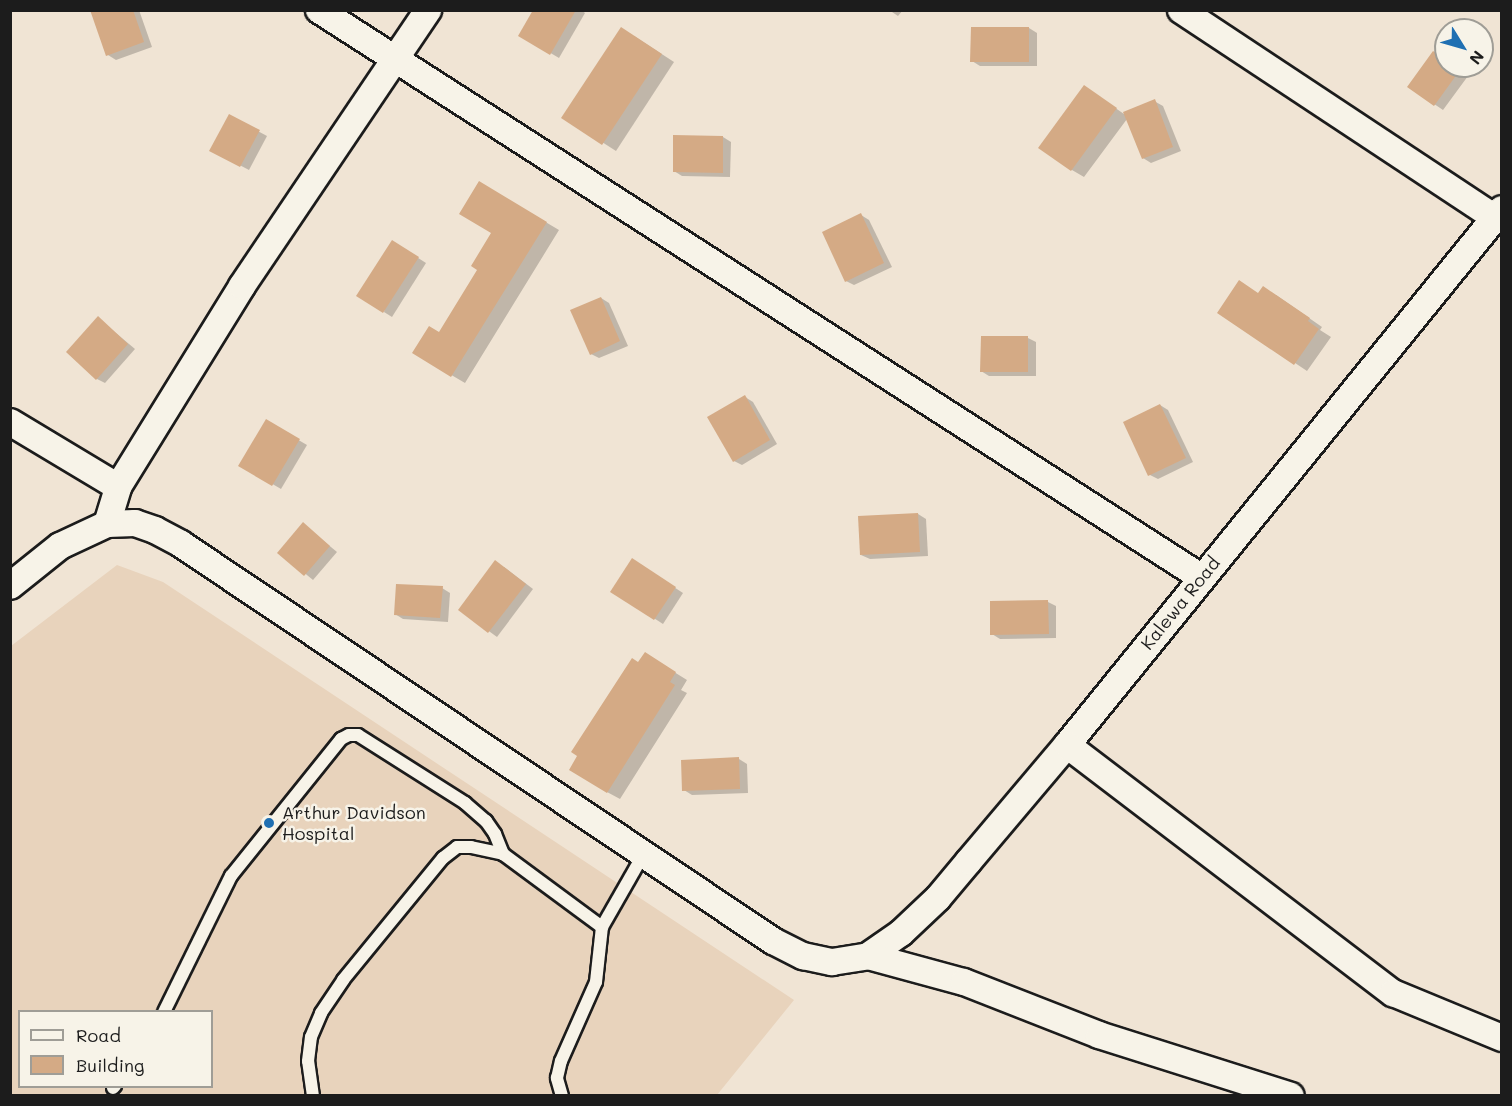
<!DOCTYPE html>
<html>
<head>
<meta charset="utf-8">
<style>
	body { margin:0 }
	#map { position:relative; width:1512px; height:1106px; overflow:hidden; background:#f0e4d4; font-family:Mali,sans-serif }
	div>[style] { position:absolute }
	[style*='--x'] { left:calc(var(--x)*1px); top:calc(var(--y)*1px); width:calc(var(--w)*1px); rotate:calc(var(--a)*1deg) }
	.built>* { inset:0; background:#e8d3bc }
	.shadow>* { inset:0; background:#0003 }
	.building>* { inset:0; background:#d4aa85 }
	.roads { filter:drop-shadow(2px 0 #1c1c1c) drop-shadow(-2px 0 #1c1c1c) drop-shadow(0 2px #1c1c1c) drop-shadow(0 -2px #1c1c1c) }
	.lane>* { height:12px; margin:-6px; padding:0 6px; transform-origin:6px; border-radius:6px; background:#f7f3e8 }
	.street>* { height:26px; margin:-13px; padding:0 13px; transform-origin:13px; border-radius:13px; background:#f7f3e8 }
	.dots>* { width:16px; height:16px; translate:-50% -50%; box-sizing:border-box; border:3px solid #f7f3e8; border-radius:50% }
	span { translate:-50% -50%; white-space:nowrap; text-align:center; line-height:1.15; -webkit-text-stroke:5px #f7f3e8; paint-order:stroke }
	.street-label { font-size:18px; color:#1c1c1c }
	.poi-label { font-size:18px; color:#1c1c1c }
	.left { translate:0 -50%; text-align:left }
	.frame { position:absolute; inset:0; border:12px solid #1c1c1c; pointer-events:none }
	.legend { position:absolute; left:18px; top:1010px; width:195px; height:78px; box-sizing:border-box; background:#f7f3e8; border:2px solid #9f9d96; margin:0; padding:8px 10px; list-style:none; font-size:18px; color:#1c1c1c }
	.legend li { display:flex; align-items:center; gap:12px; height:30px }
	.legend b { width:30px; border:2px solid #9f9d96 }
	.north { position:absolute; left:1434px; top:18px; width:60px; height:60px; box-sizing:border-box; background:#f7f3e8; border:2px solid #9f9d96; border-radius:50%; rotate:127deg; font-size:16px; font-weight:700; line-height:24px; text-align:center; color:#1c1c1c }
	.north::after { content:''; display:block; margin:auto; width:21px; height:27px; background:#1f6fb2; clip-path:polygon(50% 0,100% 100%,50% 72%,0 100%) }
</style>
</head>
<body>
<div id="map">
	<div class="built">
		<div style="clip-path:polygon(evenodd,117px 565px,163px 582px,794px 1000px,717px 1095px,11px 1096px,11px 646px,117px 565px,20px 1012px,212px 1012px,212px 1086px,20px 1086px,20px 1012px)"></div>
	</div>
	<div class="shadow">
		<div style="clip-path:polygon(92px 10px,139px 10px,152px 47px,116px 60px,108px 55px)"></div>
		<div style="clip-path:polygon(534px 10px,581px 10px,585px 13px,559px 58px,520px 35px)"></div>
		<div style="clip-path:polygon(889px 10px,903px 10px,898px 16px)"></div>
		<div style="clip-path:polygon(972px 28px,1029px 28px,1037px 33px,1037px 66px,980px 66px,972px 61px)"></div>
		<div style="clip-path:polygon(634px 36px,674px 62px,616px 151px,563px 117px)"></div>
		<div style="clip-path:polygon(1446px 60px,1446px 66px,1454px 66px,1468px 76px,1443px 110px,1409px 87px)"></div>
		<div style="clip-path:polygon(1085px 87px,1124px 114px,1154px 101px,1163px 106px,1181px 151px,1151px 163px,1143px 158px,1127px 119px,1084px 177px,1072px 170px,1041px 147px)"></div>
		<div style="clip-path:polygon(230px 116px,267px 136px,249px 170px,211px 150px)"></div>
		<div style="clip-path:polygon(723px 137px,731px 142px,730px 177px,682px 176px,674px 171px)"></div>
		<div style="clip-path:polygon(480px 183px,559px 230px,465px 383px,414px 353px,440px 334px,480px 269px,493px 233px)"></div>
		<div style="clip-path:polygon(861px 215px,869px 220px,892px 267px,854px 285px,846px 281px)"></div>
		<div style="clip-path:polygon(401px 247px,426px 263px,392px 317px,384px 312px)"></div>
		<div style="clip-path:polygon(1260px 294px,1276px 295px,1322px 327px,1320px 330px,1331px 337px,1307px 371px,1219px 312px)"></div>
		<div style="clip-path:polygon(601px 298px,609px 303px,628px 346px,599px 358px,591px 354px)"></div>
		<div style="clip-path:polygon(98px 318px,135px 349px,105px 383px,97px 379px)"></div>
		<div style="clip-path:polygon(1028px 338px,1036px 342px,1036px 376px,989px 376px,981px 371px)"></div>
		<div style="clip-path:polygon(745px 397px,753px 402px,777px 444px,742px 465px,734px 461px)"></div>
		<div style="clip-path:polygon(1160px 405px,1168px 410px,1193px 462px,1158px 479px,1150px 475px)"></div>
		<div style="clip-path:polygon(266px 421px,307px 445px,281px 489px,240px 465px)"></div>
		<div style="clip-path:polygon(918px 514px,926px 519px,928px 556px,870px 559px,861px 555px)"></div>
		<div style="clip-path:polygon(303px 524px,337px 552px,313px 580px,279px 552px)"></div>
		<div style="clip-path:polygon(640px 565px,683px 593px,663px 624px,612px 591px)"></div>
		<div style="clip-path:polygon(504px 567px,533px 589px,497px 637px,460px 610px)"></div>
		<div style="clip-path:polygon(442px 588px,450px 593px,448px 622px,403px 619px,395px 614px)"></div>
		<div style="clip-path:polygon(1048px 602px,1056px 606px,1056px 638px,1000px 639px,992px 634px)"></div>
		<div style="clip-path:polygon(658px 662px,687px 680px,681px 690px,687px 693px,620px 799px,607px 792px,639px 664px)"></div>
		<div style="clip-path:polygon(739px 759px,747px 764px,748px 793px,692px 795px,684px 790px)"></div>
	</div>
	<div class="building">
		<div style="clip-path:polygon(90px 10px,133px 10px,144px 42px,106px 56px)"></div>
		<div style="clip-path:polygon(533px 10px,576px 10px,550px 55px,518px 36px)"></div>
		<div style="clip-path:polygon(621px 27px,662px 54px,602px 145px,561px 118px)"></div>
		<div style="clip-path:polygon(971px 27px,1029px 27px,1029px 62px,970px 62px)"></div>
		<div style="clip-path:polygon(1433px 51px,1446px 60px,1446px 66px,1455px 66px,1460px 70px,1434px 106px,1407px 87px)"></div>
		<div style="clip-path:polygon(1084px 85px,1117px 108px,1071px 171px,1038px 148px)"></div>
		<div style="clip-path:polygon(1155px 99px,1173px 147px,1142px 159px,1123px 112px)"></div>
		<div style="clip-path:polygon(229px 114px,260px 130px,240px 167px,209px 151px)"></div>
		<div style="clip-path:polygon(673px 135px,723px 136px,723px 173px,673px 172px)"></div>
		<div style="clip-path:polygon(479px 181px,547px 222px,451px 377px,412px 353px,429px 326px,439px 332px,477px 270px,471px 266px,491px 233px,459px 214px)"></div>
		<div style="clip-path:polygon(861px 213px,884px 263px,845px 282px,822px 232px)"></div>
		<div style="clip-path:polygon(392px 240px,419px 257px,383px 313px,356px 296px)"></div>
		<div style="clip-path:polygon(1239px 280px,1258px 293px,1263px 286px,1310px 318px,1308px 321px,1319px 329px,1294px 365px,1217px 313px)"></div>
		<div style="clip-path:polygon(601px 297px,620px 341px,590px 355px,570px 310px)"></div>
		<div style="clip-path:polygon(98px 316px,128px 344px,96px 380px,66px 352px)"></div>
		<div style="clip-path:polygon(981px 336px,1028px 336px,1028px 372px,980px 372px)"></div>
		<div style="clip-path:polygon(745px 395px,770px 440px,733px 462px,707px 417px)"></div>
		<div style="clip-path:polygon(1160px 404px,1186px 458px,1148px 476px,1123px 422px)"></div>
		<div style="clip-path:polygon(266px 419px,300px 439px,272px 486px,238px 466px)"></div>
		<div style="clip-path:polygon(918px 513px,920px 552px,860px 555px,858px 516px)"></div>
		<div style="clip-path:polygon(303px 522px,330px 546px,304px 576px,277px 553px)"></div>
		<div style="clip-path:polygon(632px 558px,676px 587px,654px 620px,610px 592px)"></div>
		<div style="clip-path:polygon(495px 560px,526px 584px,488px 633px,458px 610px)"></div>
		<div style="clip-path:polygon(396px 584px,443px 586px,440px 618px,394px 615px)"></div>
		<div style="clip-path:polygon(1048px 600px,1049px 634px,990px 635px,990px 601px)"></div>
		<div style="clip-path:polygon(645px 652px,676px 672px,670px 682px,675px 685px,607px 793px,569px 770px,577px 756px,571px 752px,632px 658px,638px 662px)"></div>
		<div style="clip-path:polygon(739px 757px,740px 789px,682px 791px,681px 760px)"></div>
	</div>
	<div class="roads">
		<div class="lane">
			<div style="--x:164;--y:1012;--w:152;--a:-63.8"></div>
			<div style="--x:231;--y:876;--w:176;--a:-51.2"></div>
			<div style="--x:341;--y:739;--w:9;--a:-27"></div>
			<div style="--x:349;--y:735;--w:9;--a:0"></div>
			<div style="--x:358;--y:735;--w:127;--a:32.4"></div>
			<div style="--x:465;--y:803;--w:28;--a:41"></div>
			<div style="--x:486;--y:821;--w:16;--a:55"></div>
			<div style="--x:495;--y:834;--w:22;--a:68"></div>
			<div style="--x:503;--y:854;--w:123;--a:36.4"></div>
			<div style="--x:113;--y:1088;--w:3;--a:-45"></div>
			<div style="--x:313;--y:1096;--w:35;--a:-98"></div>
			<div style="--x:308;--y:1061;--w:24;--a:-83"></div>
			<div style="--x:311;--y:1037;--w:26;--a:-67"></div>
			<div style="--x:321;--y:1013;--w:40;--a:-56"></div>
			<div style="--x:343;--y:980;--w:158;--a:-50.7"></div>
			<div style="--x:443;--y:858;--w:18;--a:-38"></div>
			<div style="--x:457;--y:847;--w:14;--a:0"></div>
			<div style="--x:471;--y:847;--w:33;--a:12"></div>
			<div style="--x:562;--y:1096;--w:19;--a:-106"></div>
			<div style="--x:557;--y:1078;--w:17;--a:-77"></div>
			<div style="--x:561;--y:1061;--w:86;--a:-66.1"></div>
			<div style="--x:596;--y:982;--w:55;--a:-83.8"></div>
			<div style="--x:602;--y:927;--w:83;--a:-60.3"></div>
		</div>
		<div class="street">
			<div style="--x:319;--y:10;--w:1049;--a:32.74"></div>
			<div style="--x:1181;--y:10;--w:377;--a:33.5"></div>
			<div style="--x:10;--y:422;--w:126;--a:31"></div>
			<div style="--x:107;--y:524;--w:39;--a:-73"></div>
			<div style="--x:118;--y:487;--w:236;--a:-58.3"></div>
			<div style="--x:242;--y:286;--w:333;--a:-56"></div>
			<div style="--x:10;--y:586;--w:64;--a:-38.7"></div>
			<div style="--x:60;--y:546;--w:52;--a:-25.1"></div>
			<div style="--x:107;--y:524;--w:28;--a:-2"></div>
			<div style="--x:135;--y:523;--w:21;--a:19"></div>
			<div style="--x:155;--y:530;--w:30;--a:28"></div>
			<div style="--x:181;--y:544;--w:713;--a:33.85"></div>
			<div style="--x:773;--y:941;--w:34;--a:27"></div>
			<div style="--x:803;--y:956;--w:30;--a:12"></div>
			<div style="--x:832;--y:962;--w:36;--a:-9"></div>
			<div style="--x:868;--y:956;--w:40;--a:-34.9"></div>
			<div style="--x:901;--y:933;--w:51;--a:-43.4"></div>
			<div style="--x:938;--y:898;--w:48;--a:-50"></div>
			<div style="--x:969;--y:861;--w:152;--a:-49.8"></div>
			<div style="--x:1067;--y:745;--w:690;--a:-50.94"></div>
			<div style="--x:1067;--y:745;--w:410;--a:37.3"></div>
			<div style="--x:1393;--y:993;--w:118;--a:22.4"></div>
			<div style="--x:868;--y:956;--w:99;--a:15.2"></div>
			<div style="--x:964;--y:982;--w:145;--a:21.4"></div>
			<div style="--x:1099;--y:1035;--w:201;--a:17.6"></div>
		</div>
	</div>
	<div class="dots">
		<div style="left:269px;top:823px;background:#1f6fb2"></div>
	</div>
	<div class="street-label">
		<span style="left:1180px;top:603px;rotate:-51deg">Kalewa Road</span>
	</div>
	<div class="poi-label">
		<span class="left" style="left:282px;top:823px">Arthur Davidson<br>Hospital</span>
	</div>
	<div class="frame"></div>
	<ul class="legend">
	<li><b style="height:8px;background:#f7f3e8"></b>Road</li>
	<li><b style="height:16px;background:#d4aa85"></b>Building</li>
	</ul>
	<div class="north">N</div>
</div>
</body>
</html>
